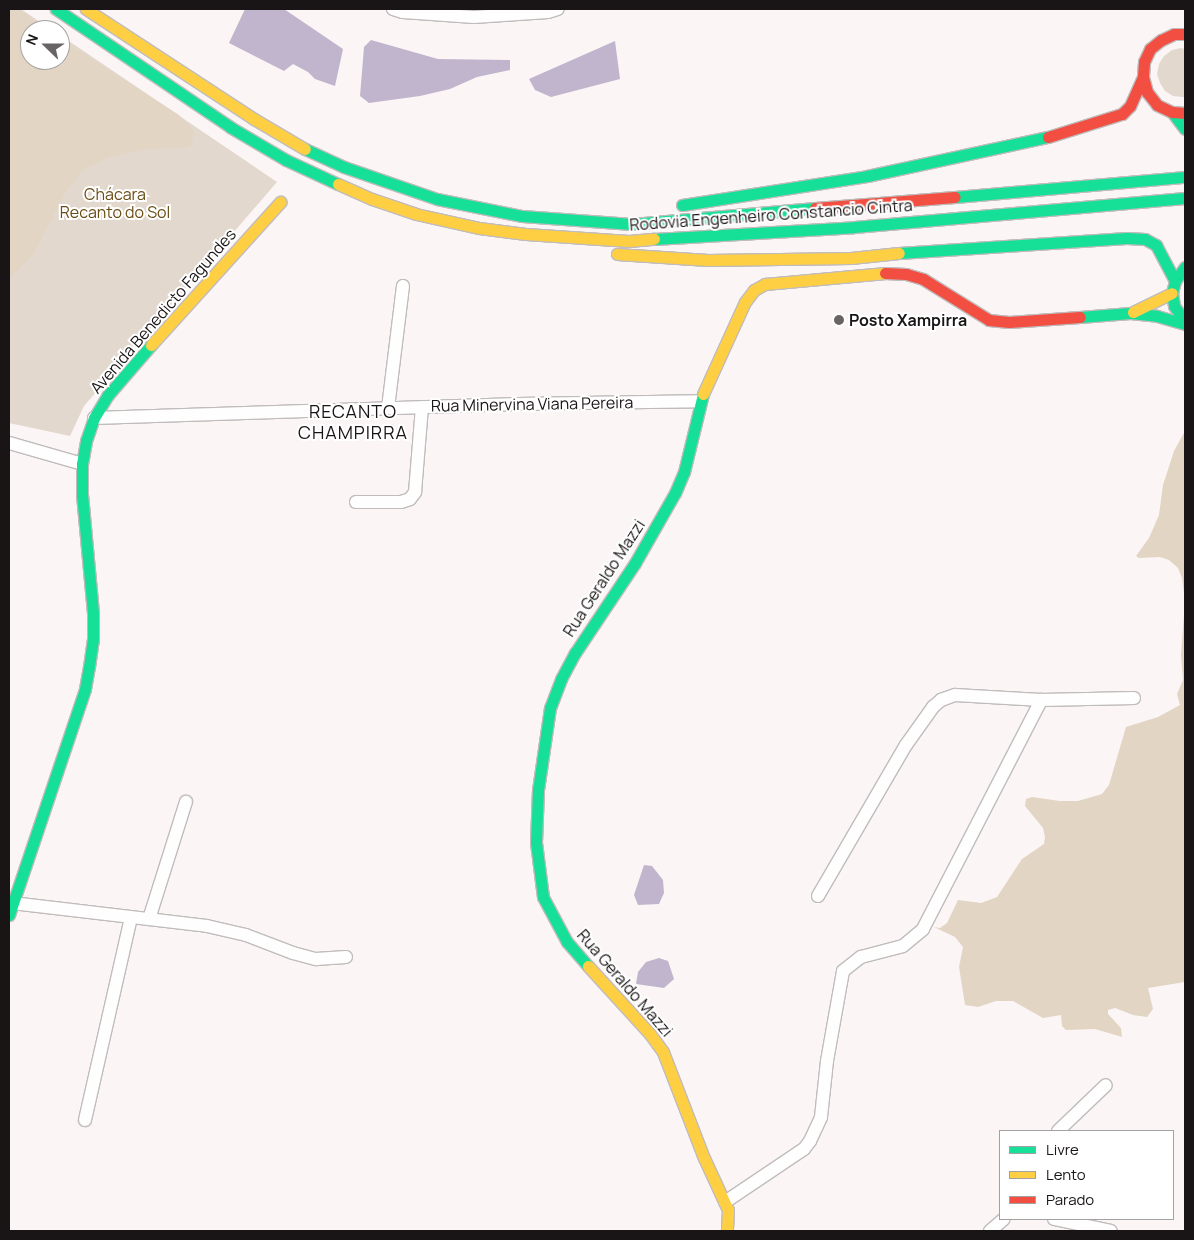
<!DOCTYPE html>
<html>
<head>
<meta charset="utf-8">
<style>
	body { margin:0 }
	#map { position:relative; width:1194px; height:1240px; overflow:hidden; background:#fbf5f6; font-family:Manrope,sans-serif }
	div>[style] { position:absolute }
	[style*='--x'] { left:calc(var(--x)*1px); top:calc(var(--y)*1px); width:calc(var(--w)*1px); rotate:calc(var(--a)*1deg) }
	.green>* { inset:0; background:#e2d8ce }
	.forest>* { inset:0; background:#e3d5c3 }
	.water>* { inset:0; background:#c0b5cc }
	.roads { filter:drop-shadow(1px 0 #c1bcbc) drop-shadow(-1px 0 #c1bcbc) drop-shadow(0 1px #c1bcbc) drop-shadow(0 -1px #c1bcbc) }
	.street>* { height:12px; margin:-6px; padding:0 6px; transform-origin:6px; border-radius:6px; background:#fefefe }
	.fast>* { height:11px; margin:-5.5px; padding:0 5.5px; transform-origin:5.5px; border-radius:5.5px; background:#16e098 }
	.slow>* { height:11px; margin:-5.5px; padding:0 5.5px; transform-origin:5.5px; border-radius:5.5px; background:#ffcf43 }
	.jam>* { height:11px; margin:-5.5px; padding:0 5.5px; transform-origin:5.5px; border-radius:5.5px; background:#f24e42 }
	.dots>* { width:14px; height:14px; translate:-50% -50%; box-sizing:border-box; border:2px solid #fff; border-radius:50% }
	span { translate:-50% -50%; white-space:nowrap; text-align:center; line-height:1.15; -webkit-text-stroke:4px #fff; paint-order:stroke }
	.park-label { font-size:16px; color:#6a4c14 }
	.street-label { font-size:16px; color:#191415 }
	.poi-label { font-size:16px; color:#191415; font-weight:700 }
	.left { translate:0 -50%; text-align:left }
	.neighbourhood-label { font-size:18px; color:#191415; letter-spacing:1px }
	.frame { position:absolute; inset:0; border:10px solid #191415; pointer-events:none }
	.legend { position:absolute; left:999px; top:1130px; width:175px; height:90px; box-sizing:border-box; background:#fff; border:1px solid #a3a1a1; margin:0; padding:6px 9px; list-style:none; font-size:15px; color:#191415 }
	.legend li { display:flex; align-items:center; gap:10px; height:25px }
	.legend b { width:25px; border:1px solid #a3a1a1 }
	.north { position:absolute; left:20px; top:20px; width:50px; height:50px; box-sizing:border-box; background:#fff; border:1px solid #a3a1a1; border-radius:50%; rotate:292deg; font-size:14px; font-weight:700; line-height:20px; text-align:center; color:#191415 }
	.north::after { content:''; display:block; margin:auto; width:18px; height:22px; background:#686364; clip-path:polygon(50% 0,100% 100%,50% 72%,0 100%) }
</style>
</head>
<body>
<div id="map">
	<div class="green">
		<div style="clip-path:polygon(9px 9px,21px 9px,52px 30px,30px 30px,30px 60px,60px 60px,60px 35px,277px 182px,84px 406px,70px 436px,9px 423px)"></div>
		<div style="clip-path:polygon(1181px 48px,1185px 49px,1185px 97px,1183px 97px,1173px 96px,1165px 91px,1160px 83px,1157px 74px,1159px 64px,1164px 56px,1172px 50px)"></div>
	</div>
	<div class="forest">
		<div style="clip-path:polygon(9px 9px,18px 9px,48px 30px,30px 30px,30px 60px,60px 60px,60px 38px,179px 115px,193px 130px,193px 139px,190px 147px,145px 149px,107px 158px,83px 170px,65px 193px,33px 255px,9px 278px)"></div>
		<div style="clip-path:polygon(1185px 431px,1185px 982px,1148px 988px,1153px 1009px,1147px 1017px,1133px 1015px,1115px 1008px,1108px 1010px,1108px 1014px,1121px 1028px,1122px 1037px,1095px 1029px,1066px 1030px,1062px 1026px,1061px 1015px,1043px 1018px,1013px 1001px,996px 1001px,978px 1007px,965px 1005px,959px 967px,963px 947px,955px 937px,934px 927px,940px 928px,947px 923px,958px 900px,981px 903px,997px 897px,1022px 859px,1044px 844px,1045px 837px,1043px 828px,1025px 806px,1026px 799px,1032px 797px,1060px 801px,1078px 801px,1102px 794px,1109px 785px,1126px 727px,1158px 717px,1180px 705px,1177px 694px,1183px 680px,1181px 655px,1185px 601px,1182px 578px,1178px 568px,1169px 560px,1160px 557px,1139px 558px,1136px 556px,1149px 538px,1159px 515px,1163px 485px,1174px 451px)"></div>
	</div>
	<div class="water">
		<div style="clip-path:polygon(245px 9px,284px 9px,343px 49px,335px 86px,315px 79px,308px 72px,293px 64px,284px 71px,229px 43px)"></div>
		<div style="clip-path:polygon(371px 40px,438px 59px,510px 60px,510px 70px,477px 77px,450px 89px,420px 96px,369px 103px,360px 96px,364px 47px)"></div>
		<div style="clip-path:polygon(615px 41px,620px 79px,551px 97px,535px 90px,529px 79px)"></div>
		<div style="clip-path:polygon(644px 865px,652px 866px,663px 880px,664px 893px,659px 904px,638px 905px,634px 895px)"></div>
		<div style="clip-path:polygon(659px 958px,668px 961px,674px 979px,664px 988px,636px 984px,638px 972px,646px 962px)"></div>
	</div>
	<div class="roads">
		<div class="street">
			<div style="--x:393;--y:9;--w:10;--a:17"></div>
			<div style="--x:403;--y:12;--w:71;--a:4"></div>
			<div style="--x:474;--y:17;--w:74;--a:-3.9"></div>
			<div style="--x:548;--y:12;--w:10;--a:-17"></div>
			<div style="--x:388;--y:408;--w:123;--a:-83"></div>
			<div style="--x:94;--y:418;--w:424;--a:-1.9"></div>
			<div style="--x:518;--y:404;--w:182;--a:-0.9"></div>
			<div style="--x:9;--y:443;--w:76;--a:16"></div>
			<div style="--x:356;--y:502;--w:45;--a:0"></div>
			<div style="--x:401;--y:502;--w:9;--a:-18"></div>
			<div style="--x:410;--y:499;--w:9;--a:-54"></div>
			<div style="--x:415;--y:492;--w:85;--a:-85.3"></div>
			<div style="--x:818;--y:896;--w:175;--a:-59.8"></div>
			<div style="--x:906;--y:745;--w:47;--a:-54.6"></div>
			<div style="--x:933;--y:707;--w:11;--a:-41"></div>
			<div style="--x:941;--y:700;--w:15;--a:-20"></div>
			<div style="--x:955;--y:695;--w:86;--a:3.3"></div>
			<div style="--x:1041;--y:700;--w:93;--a:-1.2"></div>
			<div style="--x:12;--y:903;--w:196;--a:6.7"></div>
			<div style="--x:207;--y:926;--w:40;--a:13"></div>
			<div style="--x:246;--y:935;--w:50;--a:21"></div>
			<div style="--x:293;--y:953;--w:24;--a:15"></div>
			<div style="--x:316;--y:959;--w:30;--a:-4"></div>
			<div style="--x:149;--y:919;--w:123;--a:-72.5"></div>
			<div style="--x:85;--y:1120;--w:207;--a:-77.2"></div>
			<div style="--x:1058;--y:1131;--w:66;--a:-43.8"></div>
			<div style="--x:725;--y:1202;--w:95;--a:-33.9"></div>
			<div style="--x:804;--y:1149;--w:10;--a:-53"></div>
			<div style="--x:810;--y:1141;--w:26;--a:-65"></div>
			<div style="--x:821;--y:1117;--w:56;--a:-83.9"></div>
			<div style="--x:827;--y:1061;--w:91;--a:-79.9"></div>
			<div style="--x:843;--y:971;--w:23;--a:-38"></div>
			<div style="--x:861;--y:957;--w:43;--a:-14.7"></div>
			<div style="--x:903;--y:946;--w:26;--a:-40"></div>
			<div style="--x:923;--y:929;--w:258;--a:-62.7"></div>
			<div style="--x:1054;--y:1219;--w:58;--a:11.9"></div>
			<div style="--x:990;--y:1231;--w:18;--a:-41"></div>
		</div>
		<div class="fast">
			<div style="--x:56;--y:9;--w:210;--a:34.1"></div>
			<div style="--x:230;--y:127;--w:65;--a:30.5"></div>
			<div style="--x:286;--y:160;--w:57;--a:24.8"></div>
			<div style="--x:1172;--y:112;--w:21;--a:53"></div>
			<div style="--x:305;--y:149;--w:43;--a:24.8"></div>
			<div style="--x:344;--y:167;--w:98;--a:19"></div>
			<div style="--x:437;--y:199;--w:87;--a:11.3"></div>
			<div style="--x:522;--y:216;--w:110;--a:4.2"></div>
			<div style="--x:632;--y:224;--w:184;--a:-5"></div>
			<div style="--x:955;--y:197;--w:231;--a:-5"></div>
			<div style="--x:682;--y:205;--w:187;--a:-8.9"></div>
			<div style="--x:867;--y:176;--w:185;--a:-12.2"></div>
			<div style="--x:654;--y:239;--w:200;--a:-3.4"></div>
			<div style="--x:854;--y:227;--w:332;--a:-5"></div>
			<div style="--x:899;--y:253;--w:228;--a:-3.8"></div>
			<div style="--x:1127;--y:238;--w:18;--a:3"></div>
			<div style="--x:1145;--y:239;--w:13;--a:29"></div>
			<div style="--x:1156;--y:245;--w:41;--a:62.2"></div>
			<div style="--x:1185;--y:267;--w:17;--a:126"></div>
			<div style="--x:1175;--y:281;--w:12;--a:104"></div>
			<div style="--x:1172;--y:293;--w:13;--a:81"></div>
			<div style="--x:1174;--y:306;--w:19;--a:54"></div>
			<div style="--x:1080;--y:317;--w:50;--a:-4.6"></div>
			<div style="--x:1130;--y:313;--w:27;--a:6"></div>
			<div style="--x:1157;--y:316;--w:29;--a:16"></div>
			<div style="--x:9;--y:915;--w:238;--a:-71.4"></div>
			<div style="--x:85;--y:689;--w:22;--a:-80"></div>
			<div style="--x:89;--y:667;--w:27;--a:-82"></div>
			<div style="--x:93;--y:640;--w:27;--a:-90"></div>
			<div style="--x:93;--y:613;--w:119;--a:-95.3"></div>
			<div style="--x:82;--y:495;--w:31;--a:-90"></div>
			<div style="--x:82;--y:464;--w:23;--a:-80"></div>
			<div style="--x:86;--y:441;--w:24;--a:-71"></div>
			<div style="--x:94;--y:418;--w:27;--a:-59"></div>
			<div style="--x:108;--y:395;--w:66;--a:-49.3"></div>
			<div style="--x:588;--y:966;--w:32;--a:-131"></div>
			<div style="--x:567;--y:942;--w:51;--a:-118.1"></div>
			<div style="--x:543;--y:897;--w:55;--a:-97.3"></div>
			<div style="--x:536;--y:842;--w:52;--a:-87.8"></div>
			<div style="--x:538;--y:790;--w:83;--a:-81.7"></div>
			<div style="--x:550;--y:708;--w:31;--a:-69"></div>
			<div style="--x:561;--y:679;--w:30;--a:-62"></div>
			<div style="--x:575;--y:653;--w:108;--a:-56.3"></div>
			<div style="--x:635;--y:563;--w:81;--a:-60.3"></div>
			<div style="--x:675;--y:493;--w:23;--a:-67"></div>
			<div style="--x:684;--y:472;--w:80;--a:-76.3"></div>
		</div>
		<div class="slow">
			<div style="--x:86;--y:9;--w:201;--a:33.2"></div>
			<div style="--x:254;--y:119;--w:59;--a:30.5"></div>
			<div style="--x:338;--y:184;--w:37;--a:24"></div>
			<div style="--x:372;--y:199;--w:46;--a:18.8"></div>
			<div style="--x:416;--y:214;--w:65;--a:12.5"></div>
			<div style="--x:479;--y:228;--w:47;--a:7.3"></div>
			<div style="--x:526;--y:234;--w:103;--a:3.9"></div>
			<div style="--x:629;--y:241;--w:25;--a:-5"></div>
			<div style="--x:617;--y:254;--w:91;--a:3.8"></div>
			<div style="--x:708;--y:260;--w:143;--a:-0.8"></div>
			<div style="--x:851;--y:258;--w:48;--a:-5.9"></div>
			<div style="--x:1133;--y:312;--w:43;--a:-26"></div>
			<div style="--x:151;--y:345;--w:193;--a:-47.9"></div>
			<div style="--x:703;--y:394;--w:101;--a:-65.5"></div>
			<div style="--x:745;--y:302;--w:15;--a:-53"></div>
			<div style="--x:754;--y:290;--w:13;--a:-29"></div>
			<div style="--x:765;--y:284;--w:121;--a:-5.2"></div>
			<div style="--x:588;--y:966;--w:92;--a:47.6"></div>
			<div style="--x:650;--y:1034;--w:22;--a:54"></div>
			<div style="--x:663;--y:1052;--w:114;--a:68.9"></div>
			<div style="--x:704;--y:1158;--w:57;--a:65.2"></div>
			<div style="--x:728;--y:1210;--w:21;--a:93"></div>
		</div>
		<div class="jam">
			<div style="--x:1185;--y:34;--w:11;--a:180"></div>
			<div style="--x:1174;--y:34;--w:14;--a:155"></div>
			<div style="--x:1161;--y:40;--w:14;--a:141"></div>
			<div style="--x:1150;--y:49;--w:14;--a:115"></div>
			<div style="--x:1144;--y:62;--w:15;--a:94"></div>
			<div style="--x:1143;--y:77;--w:16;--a:75"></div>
			<div style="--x:1147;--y:92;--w:16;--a:52"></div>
			<div style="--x:1157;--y:105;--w:17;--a:25"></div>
			<div style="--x:1172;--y:112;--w:13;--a:4"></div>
			<div style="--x:1048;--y:137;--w:77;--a:-17.3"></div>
			<div style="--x:1122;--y:114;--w:11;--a:-45"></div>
			<div style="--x:1130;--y:106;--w:32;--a:-66"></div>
			<div style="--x:815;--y:208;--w:140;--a:-4.5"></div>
			<div style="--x:885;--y:273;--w:21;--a:3"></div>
			<div style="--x:906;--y:274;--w:18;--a:16"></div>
			<div style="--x:923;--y:279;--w:78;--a:31.8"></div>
			<div style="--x:989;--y:320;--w:20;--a:6"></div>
			<div style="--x:1009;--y:322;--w:71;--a:-4"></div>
		</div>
	</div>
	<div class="dots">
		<div style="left:839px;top:320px;background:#686364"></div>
	</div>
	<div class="park-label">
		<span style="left:115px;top:203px">Chácara<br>Recanto do Sol</span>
	</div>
	<div class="street-label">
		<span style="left:771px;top:215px;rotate:-4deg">Rodovia Engenheiro Constancio Cintra</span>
		<span style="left:163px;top:311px;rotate:-49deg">Avenida Benedicto Fagundes</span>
		<span style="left:532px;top:404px;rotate:-1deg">Rua Minervina Viana Pereira</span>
		<span style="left:604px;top:578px;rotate:-57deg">Rua Geraldo Mazzi</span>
		<span style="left:625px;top:983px;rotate:49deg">Rua Geraldo Mazzi</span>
	</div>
	<div class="poi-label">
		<span class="left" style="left:849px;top:320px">Posto Xampirra</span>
	</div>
	<div class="neighbourhood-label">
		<span style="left:353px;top:422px">RECANTO<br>CHAMPIRRA</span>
	</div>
	<div class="frame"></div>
	<ul class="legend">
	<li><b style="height:6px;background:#16e098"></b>Livre</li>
	<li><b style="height:6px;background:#ffcf43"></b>Lento</li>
	<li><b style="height:6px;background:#f24e42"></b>Parado</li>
	</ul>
	<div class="north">N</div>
</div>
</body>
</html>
